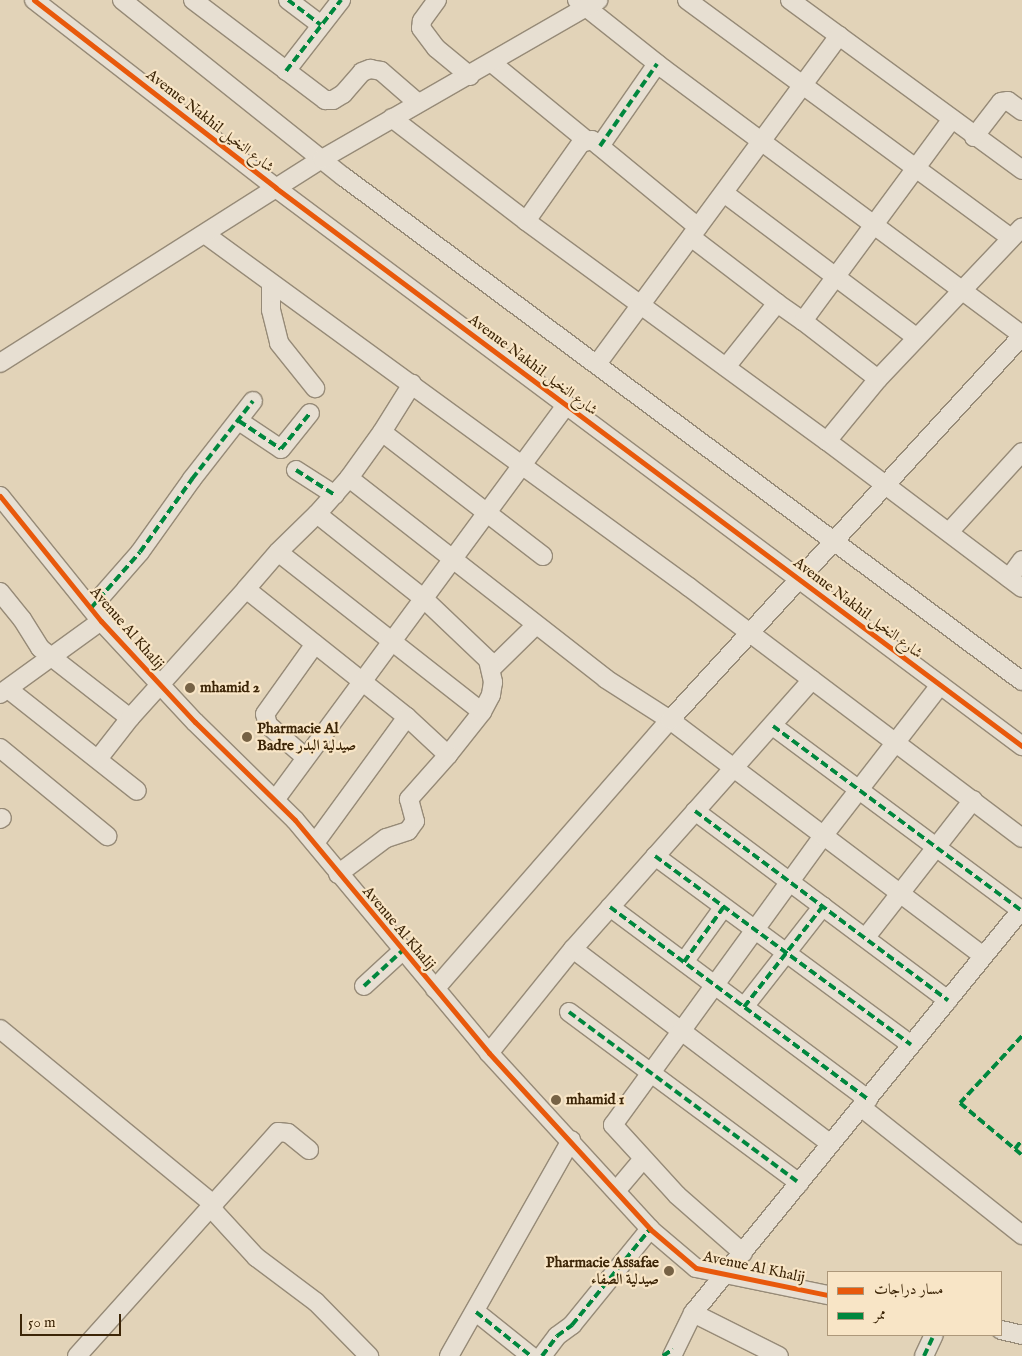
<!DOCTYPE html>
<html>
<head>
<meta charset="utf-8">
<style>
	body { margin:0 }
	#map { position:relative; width:1022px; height:1356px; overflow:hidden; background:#e2d3b8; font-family:"IM FELL English",Amiri,serif }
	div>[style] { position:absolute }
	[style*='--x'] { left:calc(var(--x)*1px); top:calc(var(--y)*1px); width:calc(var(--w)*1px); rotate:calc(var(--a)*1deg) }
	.roads { filter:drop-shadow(1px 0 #968a77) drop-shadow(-1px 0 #968a77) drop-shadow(0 1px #968a77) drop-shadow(0 -1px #968a77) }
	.minor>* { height:18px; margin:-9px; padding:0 9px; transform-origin:9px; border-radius:9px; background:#e7dfd2 }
	.quiet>* { height:4px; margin-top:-2px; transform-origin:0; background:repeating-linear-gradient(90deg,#00873e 0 8px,transparent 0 12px) }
	.cycleway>* { height:5px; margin:-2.5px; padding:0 2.5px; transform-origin:2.5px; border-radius:2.5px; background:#e8590c }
	.dots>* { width:14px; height:14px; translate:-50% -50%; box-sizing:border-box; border:2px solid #f8e5c6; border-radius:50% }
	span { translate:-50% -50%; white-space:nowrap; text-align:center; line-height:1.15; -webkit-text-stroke:4.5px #f8e5c6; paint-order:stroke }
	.street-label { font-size:15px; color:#3c2507 }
	.poi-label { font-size:15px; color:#3c2507; font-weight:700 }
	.left { translate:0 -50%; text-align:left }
	.right { translate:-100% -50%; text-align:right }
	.legend { position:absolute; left:827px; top:1271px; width:175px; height:65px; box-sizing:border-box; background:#f8e5c6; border:1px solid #ad987a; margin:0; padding:6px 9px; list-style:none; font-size:15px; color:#3c2507 }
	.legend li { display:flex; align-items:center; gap:10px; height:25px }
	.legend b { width:25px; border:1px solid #ad987a }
	.scale { position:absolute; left:20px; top:1314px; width:101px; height:22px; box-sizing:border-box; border:2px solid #3c2507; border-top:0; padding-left:6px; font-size:15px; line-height:18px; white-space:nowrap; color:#3c2507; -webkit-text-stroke:4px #f8e5c6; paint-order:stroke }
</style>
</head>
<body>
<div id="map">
	<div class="roads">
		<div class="minor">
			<div style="--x:34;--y:0;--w:306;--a:37.8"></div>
			<div style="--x:276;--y:188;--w:932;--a:36.8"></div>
			<div style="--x:122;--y:0;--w:284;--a:38.6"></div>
			<div style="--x:344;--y:177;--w:845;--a:36.63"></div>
			<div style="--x:193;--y:0;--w:166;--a:37.1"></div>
			<div style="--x:325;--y:100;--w:8;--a:0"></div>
			<div style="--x:333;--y:100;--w:12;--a:-31"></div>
			<div style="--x:343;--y:94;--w:29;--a:-49"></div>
			<div style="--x:362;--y:72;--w:9;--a:-21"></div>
			<div style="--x:370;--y:69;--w:11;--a:10"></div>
			<div style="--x:381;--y:71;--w:49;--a:40.9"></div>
			<div style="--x:288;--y:0;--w:41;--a:37.1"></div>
			<div style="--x:437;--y:0;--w:26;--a:126"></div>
			<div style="--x:422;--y:21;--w:7;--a:98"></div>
			<div style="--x:421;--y:28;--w:25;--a:53"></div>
			<div style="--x:436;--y:48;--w:44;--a:39.5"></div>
			<div style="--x:577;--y:0;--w:111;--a:38.4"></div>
			<div style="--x:664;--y:69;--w:446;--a:36.6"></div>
			<div style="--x:687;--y:0;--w:402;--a:36.3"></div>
			<div style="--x:790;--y:0;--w:288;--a:36.2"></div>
			<div style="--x:492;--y:63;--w:122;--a:39.3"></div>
			<div style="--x:286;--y:71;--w:90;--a:-52.2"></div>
			<div style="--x:392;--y:118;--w:169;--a:37.5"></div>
			<div style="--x:526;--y:221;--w:373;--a:36.2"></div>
			<div style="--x:827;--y:441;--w:80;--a:-50.6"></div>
			<div style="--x:878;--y:379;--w:209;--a:-46.5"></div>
			<div style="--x:974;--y:137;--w:44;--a:-52.4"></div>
			<div style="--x:1001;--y:102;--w:7;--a:-8"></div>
			<div style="--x:1008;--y:101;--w:17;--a:36"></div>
			<div style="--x:600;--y:146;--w:100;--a:-55.2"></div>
			<div style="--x:724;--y:193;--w:241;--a:36.9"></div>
			<div style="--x:526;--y:221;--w:95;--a:-54.8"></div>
			<div style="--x:581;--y:143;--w:11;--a:-15"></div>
			<div style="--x:592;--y:140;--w:137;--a:39.4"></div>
			<div style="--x:206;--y:235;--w:598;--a:36.08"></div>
			<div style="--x:689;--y:587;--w:417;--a:37"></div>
			<div style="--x:691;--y:237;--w:108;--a:37.5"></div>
			<div style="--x:271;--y:283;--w:27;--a:90"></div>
			<div style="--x:271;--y:310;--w:34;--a:76"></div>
			<div style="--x:279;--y:343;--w:58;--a:51.3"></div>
			<div style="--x:0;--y:363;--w:381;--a:-32.4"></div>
			<div style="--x:322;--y:159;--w:319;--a:-29.9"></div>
			<div style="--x:597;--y:364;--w:408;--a:-53.6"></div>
			<div style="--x:726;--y:367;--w:82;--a:-51.4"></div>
			<div style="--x:777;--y:303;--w:32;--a:35"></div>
			<div style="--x:878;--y:379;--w:95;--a:-142.3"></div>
			<div style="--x:803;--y:321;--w:251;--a:-53.6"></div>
			<div style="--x:239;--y:421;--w:50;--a:33.7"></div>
			<div style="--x:281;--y:449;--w:46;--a:-51.1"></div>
			<div style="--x:382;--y:432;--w:57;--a:-58"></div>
			<div style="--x:827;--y:441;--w:244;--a:37"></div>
			<div style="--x:296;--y:470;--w:46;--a:32.7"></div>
			<div style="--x:0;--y:496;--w:161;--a:51.1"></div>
			<div style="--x:101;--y:621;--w:138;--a:47.1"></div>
			<div style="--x:195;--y:722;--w:140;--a:44.4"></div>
			<div style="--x:295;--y:820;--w:303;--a:50.2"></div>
			<div style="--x:489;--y:1053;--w:239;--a:47.5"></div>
			<div style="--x:650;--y:1229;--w:60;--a:40.3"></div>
			<div style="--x:696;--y:1268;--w:135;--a:11.6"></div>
			<div style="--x:317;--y:514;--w:48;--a:-48.4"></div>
			<div style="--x:949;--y:532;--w:108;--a:-47.6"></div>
			<div style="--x:543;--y:556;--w:203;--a:-142.4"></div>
			<div style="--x:382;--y:432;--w:57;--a:125.7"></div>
			<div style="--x:349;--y:478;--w:326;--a:38"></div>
			<div style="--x:606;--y:679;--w:76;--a:32.6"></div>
			<div style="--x:670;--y:720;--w:392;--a:37"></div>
			<div style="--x:1009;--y:578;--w:22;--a:-54"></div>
			<div style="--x:246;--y:589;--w:49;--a:-49.1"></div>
			<div style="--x:0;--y:592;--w:35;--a:51"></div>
			<div style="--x:22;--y:619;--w:34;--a:58"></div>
			<div style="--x:40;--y:648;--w:114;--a:37.9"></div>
			<div style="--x:91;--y:608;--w:74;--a:-48.8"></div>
			<div style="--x:140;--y:552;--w:90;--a:-54.5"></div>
			<div style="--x:192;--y:479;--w:99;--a:-52"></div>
			<div style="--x:491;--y:669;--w:63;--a:-44.4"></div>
			<div style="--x:8;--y:689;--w:164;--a:38.3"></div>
			<div style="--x:0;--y:694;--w:125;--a:-35.9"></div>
			<div style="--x:773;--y:726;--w:309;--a:36.6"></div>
			<div style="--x:0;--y:748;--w:139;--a:39.4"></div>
			<div style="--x:448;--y:755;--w:55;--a:-51.7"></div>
			<div style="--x:482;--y:712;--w:259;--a:-141.9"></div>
			<div style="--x:278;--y:552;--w:54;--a:-44.3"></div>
			<div style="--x:317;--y:514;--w:135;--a:38.4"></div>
			<div style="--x:423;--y:598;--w:90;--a:43.6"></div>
			<div style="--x:488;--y:660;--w:23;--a:77"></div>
			<div style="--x:493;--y:682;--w:13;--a:99"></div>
			<div style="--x:491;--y:695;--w:19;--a:118"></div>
			<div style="--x:305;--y:757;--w:49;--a:-139.1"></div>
			<div style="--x:268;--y:725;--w:11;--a:-105"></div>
			<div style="--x:265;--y:714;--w:86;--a:-54.5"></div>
			<div style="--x:98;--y:759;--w:52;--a:-52"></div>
			<div style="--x:130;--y:718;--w:173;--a:-48"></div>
			<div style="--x:246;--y:589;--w:206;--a:38.5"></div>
			<div style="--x:407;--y:717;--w:56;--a:42.8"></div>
			<div style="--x:448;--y:755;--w:59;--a:131.6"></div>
			<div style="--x:409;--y:799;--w:23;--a:75"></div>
			<div style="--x:415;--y:821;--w:12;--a:125"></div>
			<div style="--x:408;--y:831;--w:23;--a:162"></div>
			<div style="--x:386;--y:838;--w:60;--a:143.1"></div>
			<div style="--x:275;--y:800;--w:491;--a:-53.6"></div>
			<div style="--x:695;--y:811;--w:316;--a:36.8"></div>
			<div style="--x:0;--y:819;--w:2;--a:-27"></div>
			<div style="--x:315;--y:843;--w:156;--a:-53.9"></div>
			<div style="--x:655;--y:856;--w:318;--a:36.4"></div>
			<div style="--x:610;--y:907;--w:322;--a:36.7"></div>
			<div style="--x:866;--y:937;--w:174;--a:-52"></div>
			<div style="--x:573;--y:949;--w:323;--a:37.1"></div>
			<div style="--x:684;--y:962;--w:67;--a:-54.2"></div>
			<div style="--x:364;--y:986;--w:52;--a:-42.6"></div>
			<div style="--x:435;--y:989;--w:357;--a:-48.9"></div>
			<div style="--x:670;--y:720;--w:521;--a:-47.49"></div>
			<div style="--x:744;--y:1007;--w:128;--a:-52"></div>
			<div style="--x:569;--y:1012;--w:287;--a:36.6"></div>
			<div style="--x:0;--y:1029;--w:277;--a:39.4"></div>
			<div style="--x:489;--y:1053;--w:134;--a:-51.1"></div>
			<div style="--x:573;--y:949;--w:360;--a:-48.4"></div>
			<div style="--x:861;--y:1107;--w:206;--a:38.5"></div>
			<div style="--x:616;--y:1191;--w:42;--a:-49.8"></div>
			<div style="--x:211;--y:1208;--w:67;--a:47.4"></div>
			<div style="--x:256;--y:1257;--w:75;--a:36.9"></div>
			<div style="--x:316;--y:1302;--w:76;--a:45.5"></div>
			<div style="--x:743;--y:1253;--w:88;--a:-138.7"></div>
			<div style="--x:677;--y:1195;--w:95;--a:-132.4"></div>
			<div style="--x:613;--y:1125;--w:357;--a:-54"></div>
			<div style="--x:823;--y:836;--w:191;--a:-52.2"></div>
			<div style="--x:476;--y:1312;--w:70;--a:38.7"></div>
			<div style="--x:693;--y:1313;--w:96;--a:26.6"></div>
			<div style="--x:1001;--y:1330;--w:22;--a:13"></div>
			<div style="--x:77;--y:1356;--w:301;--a:-48.1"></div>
			<div style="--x:278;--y:1132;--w:10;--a:6"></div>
			<div style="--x:288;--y:1133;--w:27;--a:39"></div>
			<div style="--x:449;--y:1356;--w:248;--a:-60.5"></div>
			<div style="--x:542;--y:1356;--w:25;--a:-53"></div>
			<div style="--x:557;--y:1336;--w:19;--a:-36"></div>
			<div style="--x:572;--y:1325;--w:124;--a:-50.9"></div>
			<div style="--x:672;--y:1356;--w:48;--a:-64"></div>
			<div style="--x:693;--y:1313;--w:521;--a:-50.84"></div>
			<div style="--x:924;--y:1356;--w:23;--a:-65"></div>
		</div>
	</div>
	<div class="quiet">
		<div style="--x:288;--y:0;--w:41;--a:37.1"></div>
		<div style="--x:286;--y:71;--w:90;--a:-52.2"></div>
		<div style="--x:600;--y:146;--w:100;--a:-55.2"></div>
		<div style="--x:239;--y:421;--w:50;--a:33.7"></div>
		<div style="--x:281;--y:449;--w:46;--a:-51.1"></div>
		<div style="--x:296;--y:470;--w:46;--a:32.7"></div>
		<div style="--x:91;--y:608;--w:74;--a:-48.8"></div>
		<div style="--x:140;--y:552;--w:90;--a:-54.5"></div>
		<div style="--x:192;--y:479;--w:99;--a:-52"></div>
		<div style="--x:773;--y:726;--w:309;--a:36.6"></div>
		<div style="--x:695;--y:811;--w:316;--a:36.8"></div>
		<div style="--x:655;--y:856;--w:318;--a:36.4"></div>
		<div style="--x:610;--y:907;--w:322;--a:36.7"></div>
		<div style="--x:684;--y:962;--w:67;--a:-54.2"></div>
		<div style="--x:364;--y:986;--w:52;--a:-42.6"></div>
		<div style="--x:744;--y:1007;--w:128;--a:-52"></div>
		<div style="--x:569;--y:1012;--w:287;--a:36.6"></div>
		<div style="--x:1022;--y:1036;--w:91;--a:132.8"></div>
		<div style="--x:960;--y:1103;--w:81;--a:40"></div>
		<div style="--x:1015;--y:1149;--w:11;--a:-52"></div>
		<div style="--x:476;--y:1312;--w:70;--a:38.7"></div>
		<div style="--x:542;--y:1356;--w:25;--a:-53"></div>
		<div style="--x:557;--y:1336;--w:19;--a:-36"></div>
		<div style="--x:572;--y:1325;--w:124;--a:-50.9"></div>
		<div style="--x:663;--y:1356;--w:12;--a:-35"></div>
		<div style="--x:924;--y:1356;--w:23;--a:-65"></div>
	</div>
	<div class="cycleway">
		<div style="--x:34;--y:0;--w:306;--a:37.8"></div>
		<div style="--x:276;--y:188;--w:932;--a:36.8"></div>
		<div style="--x:0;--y:496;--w:161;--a:51.1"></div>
		<div style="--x:101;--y:621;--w:138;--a:47.1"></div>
		<div style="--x:195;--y:722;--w:140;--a:44.4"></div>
		<div style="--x:295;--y:820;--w:303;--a:50.2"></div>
		<div style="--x:489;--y:1053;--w:239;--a:47.5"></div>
		<div style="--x:650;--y:1229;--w:60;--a:40.3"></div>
		<div style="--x:696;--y:1268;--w:135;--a:11.6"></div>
	</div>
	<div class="dots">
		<div style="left:190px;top:688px;background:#766245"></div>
		<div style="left:247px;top:737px;background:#766245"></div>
		<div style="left:556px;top:1100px;background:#766245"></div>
		<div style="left:669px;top:1271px;background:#766245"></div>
	</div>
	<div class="street-label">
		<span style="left:210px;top:121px;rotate:38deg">Avenue Nakhil شارع النخيل</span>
		<span style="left:533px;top:365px;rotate:37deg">Avenue Nakhil شارع النخيل</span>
		<span style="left:858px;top:608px;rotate:37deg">Avenue Nakhil شارع النخيل</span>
		<span style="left:127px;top:628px;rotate:49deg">Avenue Al Khalij</span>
		<span style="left:399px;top:928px;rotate:50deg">Avenue Al Khalij</span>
		<span style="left:754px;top:1267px;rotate:12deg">Avenue Al Khalij</span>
	</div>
	<div class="poi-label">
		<span class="left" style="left:200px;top:688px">mhamid 2</span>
		<span class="left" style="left:257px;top:737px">Pharmacie Al<br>Badre صيدلية البدر</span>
		<span class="left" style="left:566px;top:1100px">mhamid 1</span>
		<span class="right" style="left:659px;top:1271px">Pharmacie Assafae<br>صيدلية الصفاء</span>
	</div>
	<ul class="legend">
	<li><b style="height:6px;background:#e8590c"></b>مسار دراجات</li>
	<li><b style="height:6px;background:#00873e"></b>ممر</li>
	</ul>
	<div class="scale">50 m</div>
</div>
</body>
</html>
